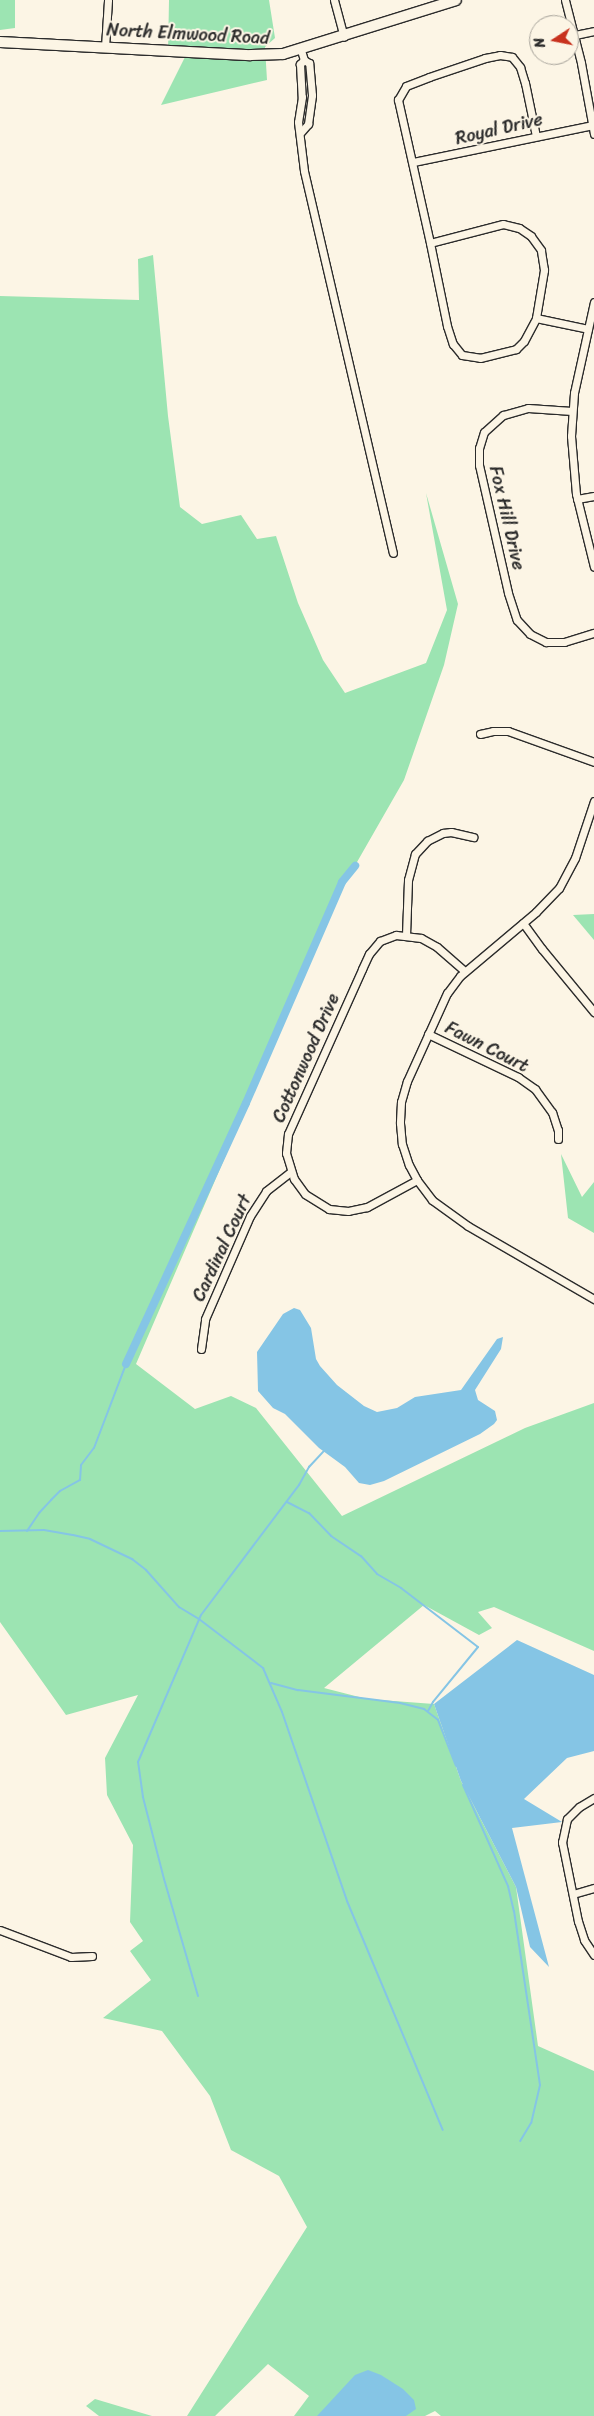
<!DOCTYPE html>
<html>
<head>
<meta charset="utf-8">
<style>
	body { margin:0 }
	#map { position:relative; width:594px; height:2416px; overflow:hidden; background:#fcf5e5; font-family:Sriracha,sans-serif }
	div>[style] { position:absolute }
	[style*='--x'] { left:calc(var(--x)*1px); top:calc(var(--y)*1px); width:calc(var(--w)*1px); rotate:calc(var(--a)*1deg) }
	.green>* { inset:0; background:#9ce4b2 }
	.water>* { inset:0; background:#85c5e5 }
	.stream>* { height:2px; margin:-1px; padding:0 1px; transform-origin:1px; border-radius:1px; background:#85c5e5 }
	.canal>* { height:8px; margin:-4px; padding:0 4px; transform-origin:4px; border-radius:4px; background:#85c5e5 }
	.roads { filter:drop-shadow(1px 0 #2b2b2b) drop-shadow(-1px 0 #2b2b2b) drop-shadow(0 1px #2b2b2b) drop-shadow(0 -1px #2b2b2b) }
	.minor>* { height:7px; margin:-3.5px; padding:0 3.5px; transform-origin:3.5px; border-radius:3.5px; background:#fcf5e5 }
	.secondary>* { height:10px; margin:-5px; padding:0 5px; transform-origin:5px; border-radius:5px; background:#fcf5e5 }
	span { translate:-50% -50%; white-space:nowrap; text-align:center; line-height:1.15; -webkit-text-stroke:4px #fcf5e5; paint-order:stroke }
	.street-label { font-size:18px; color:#2b2b2b }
	.north { position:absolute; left:529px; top:15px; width:50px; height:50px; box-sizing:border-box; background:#fcf5e5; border:1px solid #a8a49b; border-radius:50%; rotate:259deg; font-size:14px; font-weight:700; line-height:20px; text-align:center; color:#2b2b2b }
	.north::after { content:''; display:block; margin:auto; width:18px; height:22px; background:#c8321e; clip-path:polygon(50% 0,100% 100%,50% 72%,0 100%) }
</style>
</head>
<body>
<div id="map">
	<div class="green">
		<div style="clip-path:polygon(0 0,15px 0,15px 28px,0 30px)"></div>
		<div style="clip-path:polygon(169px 0,269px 0,275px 38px,265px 47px,267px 80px,161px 105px,185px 57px,168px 53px)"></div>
		<div style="clip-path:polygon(153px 255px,168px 416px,180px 507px,202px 524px,241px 515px,257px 539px,276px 536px,298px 603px,323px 660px,345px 693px,426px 663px,447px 610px,426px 493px,458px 604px,444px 665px,404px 780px,337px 897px,136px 1364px,195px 1409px,231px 1396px,256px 1408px,342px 1516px,525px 1428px,594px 1403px,594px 1651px,494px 1607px,478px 1612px,492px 1628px,479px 1635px,424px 1605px,324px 1688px,367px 1699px,434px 1704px,461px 1781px,516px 1887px,538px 2046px,594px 2071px,594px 2416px,441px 2416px,435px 2411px,425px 2416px,294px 2416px,309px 2396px,268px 2364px,215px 2416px,187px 2416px,307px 2227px,279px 2176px,231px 2150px,210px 2096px,162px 2031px,103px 2018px,151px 1980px,130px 1951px,143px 1941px,130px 1922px,133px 1845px,107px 1795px,105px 1758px,138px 1695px,66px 1715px,0 1622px,0 296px,139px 300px,138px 259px)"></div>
		<div style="clip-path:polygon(594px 914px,594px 940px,573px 915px)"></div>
		<div style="clip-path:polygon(561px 1154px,582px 1197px,594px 1182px,594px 1233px,568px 1218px)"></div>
		<div style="clip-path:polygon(95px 2399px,152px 2416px,99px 2416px,86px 2406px)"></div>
	</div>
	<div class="water">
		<div style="clip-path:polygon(294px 1308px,300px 1310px,311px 1328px,316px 1359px,320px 1366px,337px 1385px,364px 1406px,377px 1412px,397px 1408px,415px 1397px,461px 1390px,497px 1339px,503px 1337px,501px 1349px,475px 1390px,478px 1400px,495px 1411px,497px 1420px,494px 1424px,480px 1434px,384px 1481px,370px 1485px,359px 1483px,345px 1467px,319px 1448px,285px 1414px,273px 1408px,258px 1391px,257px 1352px,283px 1314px)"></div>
		<div style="clip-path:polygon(517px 1640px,594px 1675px,594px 1751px,567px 1758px,524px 1799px,562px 1822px,512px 1828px,549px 1967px,530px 1947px,516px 1887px,461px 1781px,434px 1704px)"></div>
		<div style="clip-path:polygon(368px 2370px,381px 2375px,403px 2389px,414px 2400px,416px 2409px,406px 2416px,317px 2416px,355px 2375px)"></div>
	</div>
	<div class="stream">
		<div style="--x:287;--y:1502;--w:25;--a:27"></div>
		<div style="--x:309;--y:1513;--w:32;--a:46"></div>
		<div style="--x:331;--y:1536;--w:36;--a:34"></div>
		<div style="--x:361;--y:1556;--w:24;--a:48"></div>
		<div style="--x:377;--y:1574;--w:28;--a:30"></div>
		<div style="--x:401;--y:1588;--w:97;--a:37.5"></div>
		<div style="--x:478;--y:1647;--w:71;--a:129.3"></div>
		<div style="--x:433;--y:1702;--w:10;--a:119"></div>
		<div style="--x:0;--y:1531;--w:44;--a:-1.3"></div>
		<div style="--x:44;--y:1530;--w:29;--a:10"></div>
		<div style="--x:73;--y:1535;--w:17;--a:13"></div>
		<div style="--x:90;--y:1539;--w:47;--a:25.5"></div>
		<div style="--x:132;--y:1559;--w:18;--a:38"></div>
		<div style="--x:146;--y:1570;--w:50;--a:48.3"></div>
		<div style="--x:179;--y:1607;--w:23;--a:31"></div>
		<div style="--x:199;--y:1619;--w:81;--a:37.4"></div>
		<div style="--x:263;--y:1668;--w:48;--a:66.6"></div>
		<div style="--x:282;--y:1712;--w:200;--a:71"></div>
		<div style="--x:347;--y:1901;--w:248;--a:67.3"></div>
		<div style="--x:27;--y:1531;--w:22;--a:-56"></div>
		<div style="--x:39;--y:1513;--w:18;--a:-47"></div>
		<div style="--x:51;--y:1500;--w:13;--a:-45"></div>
		<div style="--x:60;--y:1491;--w:23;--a:-29"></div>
		<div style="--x:80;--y:1480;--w:15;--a:-86"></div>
		<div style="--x:81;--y:1465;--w:21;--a:-53"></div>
		<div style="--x:94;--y:1448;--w:90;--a:-69.1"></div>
		<div style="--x:271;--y:1683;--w:28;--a:15"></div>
		<div style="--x:298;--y:1690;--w:103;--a:7.3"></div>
		<div style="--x:400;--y:1703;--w:25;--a:14"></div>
		<div style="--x:424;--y:1709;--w:18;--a:38"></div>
		<div style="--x:438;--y:1720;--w:49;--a:68.6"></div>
		<div style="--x:463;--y:1785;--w:111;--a:66"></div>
		<div style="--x:508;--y:1886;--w:26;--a:77"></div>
		<div style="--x:514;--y:1911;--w:176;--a:81.5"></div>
		<div style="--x:540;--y:2085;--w:39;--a:103"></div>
		<div style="--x:531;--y:2123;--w:21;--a:121"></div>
		<div style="--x:198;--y:1996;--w:122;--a:-106.2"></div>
		<div style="--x:164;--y:1879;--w:85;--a:-104.4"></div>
		<div style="--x:143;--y:1797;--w:35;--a:-98"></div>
		<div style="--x:138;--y:1762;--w:160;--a:-66.8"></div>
		<div style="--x:201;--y:1615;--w:163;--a:-53"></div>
		<div style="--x:299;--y:1485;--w:21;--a:-61"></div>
		<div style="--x:309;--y:1467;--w:23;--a:-47"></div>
	</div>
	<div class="canal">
		<div style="--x:126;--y:1364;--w:287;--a:-65.3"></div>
		<div style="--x:246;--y:1103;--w:241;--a:-66.5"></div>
		<div style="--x:342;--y:882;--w:21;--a:-51"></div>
	</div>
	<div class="roads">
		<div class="minor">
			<div style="--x:334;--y:0;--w:38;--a:75"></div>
			<div style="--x:565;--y:0;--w:65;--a:75.7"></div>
			<div style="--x:581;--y:63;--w:72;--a:79.6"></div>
			<div style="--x:575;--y:35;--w:19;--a:-12"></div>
			<div style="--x:105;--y:47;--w:47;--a:-86.3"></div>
			<div style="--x:304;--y:60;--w:6;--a:135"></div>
			<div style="--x:300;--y:64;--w:33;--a:87"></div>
			<div style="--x:302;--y:97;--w:25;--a:99"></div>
			<div style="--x:298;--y:122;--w:49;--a:83"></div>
			<div style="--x:304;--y:171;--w:392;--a:76.9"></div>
			<div style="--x:301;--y:132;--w:11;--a:-49"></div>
			<div style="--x:308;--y:124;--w:29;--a:-82"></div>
			<div style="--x:312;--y:95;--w:32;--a:-95"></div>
			<div style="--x:309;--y:63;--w:6;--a:-149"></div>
			<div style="--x:304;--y:60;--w:10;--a:-107"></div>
			<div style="--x:413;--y:162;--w:184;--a:-11.6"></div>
			<div style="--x:430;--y:243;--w:85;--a:78.4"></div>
			<div style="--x:447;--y:326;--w:19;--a:72"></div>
			<div style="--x:453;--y:344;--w:14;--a:51"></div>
			<div style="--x:462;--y:355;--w:18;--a:9"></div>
			<div style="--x:480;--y:358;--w:37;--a:-14"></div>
			<div style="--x:516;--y:349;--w:11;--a:-45"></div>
			<div style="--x:524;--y:341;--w:26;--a:-62"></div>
			<div style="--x:536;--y:318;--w:49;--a:-80.5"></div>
			<div style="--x:544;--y:270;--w:20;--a:-99"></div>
			<div style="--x:541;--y:250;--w:17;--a:-126"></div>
			<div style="--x:531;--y:236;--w:14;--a:-146"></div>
			<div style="--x:519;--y:228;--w:16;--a:-166"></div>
			<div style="--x:503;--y:224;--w:75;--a:165.4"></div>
			<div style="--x:430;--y:243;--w:147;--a:-102.6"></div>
			<div style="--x:398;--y:100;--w:16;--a:-60"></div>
			<div style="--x:406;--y:86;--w:25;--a:-21"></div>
			<div style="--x:429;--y:77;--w:59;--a:-18.7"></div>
			<div style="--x:485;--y:58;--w:15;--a:-11"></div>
			<div style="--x:500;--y:55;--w:12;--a:9"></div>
			<div style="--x:512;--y:57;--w:13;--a:51"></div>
			<div style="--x:520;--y:67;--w:17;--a:73"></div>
			<div style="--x:525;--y:83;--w:54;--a:78.3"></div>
			<div style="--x:594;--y:302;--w:93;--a:102.4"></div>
			<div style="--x:574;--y:393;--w:43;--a:94"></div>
			<div style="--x:571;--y:436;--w:58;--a:85.1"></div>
			<div style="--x:576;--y:494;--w:75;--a:76.1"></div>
			<div style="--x:536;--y:318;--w:53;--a:11.9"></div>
			<div style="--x:572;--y:411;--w:44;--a:-176.1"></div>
			<div style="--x:528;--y:408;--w:26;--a:164"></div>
			<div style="--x:503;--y:415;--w:25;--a:138"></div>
			<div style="--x:484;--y:432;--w:17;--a:107"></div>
			<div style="--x:479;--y:448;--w:17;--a:90"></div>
			<div style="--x:479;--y:465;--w:131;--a:77.2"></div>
			<div style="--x:508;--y:593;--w:28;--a:72"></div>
			<div style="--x:517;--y:620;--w:19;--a:47"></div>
			<div style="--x:530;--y:634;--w:18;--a:27"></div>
			<div style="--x:546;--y:642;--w:18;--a:0"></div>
			<div style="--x:564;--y:642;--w:31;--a:-17"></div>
			<div style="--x:577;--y:499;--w:17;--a:-10"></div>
			<div style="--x:480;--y:734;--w:13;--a:-13"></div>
			<div style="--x:493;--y:731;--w:15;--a:0"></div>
			<div style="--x:508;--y:731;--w:91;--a:19.8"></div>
			<div style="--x:594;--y:801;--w:60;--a:108.4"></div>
			<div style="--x:575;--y:858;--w:34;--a:118"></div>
			<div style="--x:559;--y:888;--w:33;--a:134"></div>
			<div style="--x:536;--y:912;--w:99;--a:139.9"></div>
			<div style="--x:460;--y:976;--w:21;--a:127"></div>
			<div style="--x:447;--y:993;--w:97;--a:114.4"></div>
			<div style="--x:407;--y:1081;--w:22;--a:106"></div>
			<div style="--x:401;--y:1102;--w:21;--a:93"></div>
			<div style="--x:400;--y:1123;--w:21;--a:85"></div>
			<div style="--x:402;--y:1144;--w:22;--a:72"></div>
			<div style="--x:409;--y:1165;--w:17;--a:62"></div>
			<div style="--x:417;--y:1180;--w:25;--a:53"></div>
			<div style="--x:432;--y:1200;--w:44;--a:35.8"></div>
			<div style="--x:468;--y:1226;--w:146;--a:30.1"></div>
			<div style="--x:523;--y:923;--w:32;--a:54"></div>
			<div style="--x:542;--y:949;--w:82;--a:50.5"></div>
			<div style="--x:406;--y:935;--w:55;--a:-87.9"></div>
			<div style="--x:408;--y:880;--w:27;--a:-75"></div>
			<div style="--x:415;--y:854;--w:18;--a:-47"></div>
			<div style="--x:427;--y:841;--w:18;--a:-27"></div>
			<div style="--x:443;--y:833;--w:8;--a:-7"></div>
			<div style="--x:451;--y:832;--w:23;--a:13"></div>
			<div style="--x:428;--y:1034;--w:100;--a:25.5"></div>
			<div style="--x:518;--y:1077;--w:21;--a:35"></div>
			<div style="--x:535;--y:1089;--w:29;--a:54"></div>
			<div style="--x:552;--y:1112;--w:19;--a:72"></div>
			<div style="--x:558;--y:1130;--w:9;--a:90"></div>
			<div style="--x:417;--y:1180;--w:57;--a:151.6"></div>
			<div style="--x:367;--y:1207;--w:19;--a:168"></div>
			<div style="--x:348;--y:1211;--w:19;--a:-174"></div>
			<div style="--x:329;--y:1209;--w:28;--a:-148"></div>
			<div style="--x:305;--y:1194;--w:19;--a:-126"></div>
			<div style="--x:294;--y:1179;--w:27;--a:-107"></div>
			<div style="--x:286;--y:1153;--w:19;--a:-84"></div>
			<div style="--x:288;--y:1134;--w:181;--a:-65.8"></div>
			<div style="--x:362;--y:969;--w:17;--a:-65"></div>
			<div style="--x:369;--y:954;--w:17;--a:-50"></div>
			<div style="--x:380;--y:941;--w:17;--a:-21"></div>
			<div style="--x:396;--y:935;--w:25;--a:7"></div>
			<div style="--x:421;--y:938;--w:18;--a:29"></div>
			<div style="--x:437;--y:947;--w:37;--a:41"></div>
			<div style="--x:201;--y:1349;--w:30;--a:-82"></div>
			<div style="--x:205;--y:1319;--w:112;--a:-66.4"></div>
			<div style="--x:250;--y:1216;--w:30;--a:-57"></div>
			<div style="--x:266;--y:1191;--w:31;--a:-38"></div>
			<div style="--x:594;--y:1798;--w:17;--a:149"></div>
			<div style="--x:579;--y:1807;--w:17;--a:135"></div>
			<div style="--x:567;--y:1819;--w:24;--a:102"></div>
			<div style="--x:562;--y:1842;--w:81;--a:78.6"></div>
			<div style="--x:578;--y:1921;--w:20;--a:72"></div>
			<div style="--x:584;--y:1940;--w:18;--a:56"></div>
			<div style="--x:573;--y:1894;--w:22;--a:-16"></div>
			<div style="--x:0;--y:1930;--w:76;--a:20.8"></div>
			<div style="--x:71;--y:1957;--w:21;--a:-3"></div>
		</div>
		<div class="secondary">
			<div style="--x:0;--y:42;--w:251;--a:3"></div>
			<div style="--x:251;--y:55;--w:32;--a:-2"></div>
			<div style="--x:283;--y:54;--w:181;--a:-17.3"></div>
		</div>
	</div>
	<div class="street-label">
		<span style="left:188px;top:34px;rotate:3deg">North Elmwood Road</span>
		<span style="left:499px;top:129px;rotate:-13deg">Royal Drive</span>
		<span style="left:507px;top:518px;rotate:77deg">Fox Hill Drive</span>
		<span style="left:487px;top:1047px;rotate:27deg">Fawn Court</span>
		<span style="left:306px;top:1058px;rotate:-66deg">Cottonwood Drive</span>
		<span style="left:222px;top:1248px;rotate:-65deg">Cardinal Court</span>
	</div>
	<div class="north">N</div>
</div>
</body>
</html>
